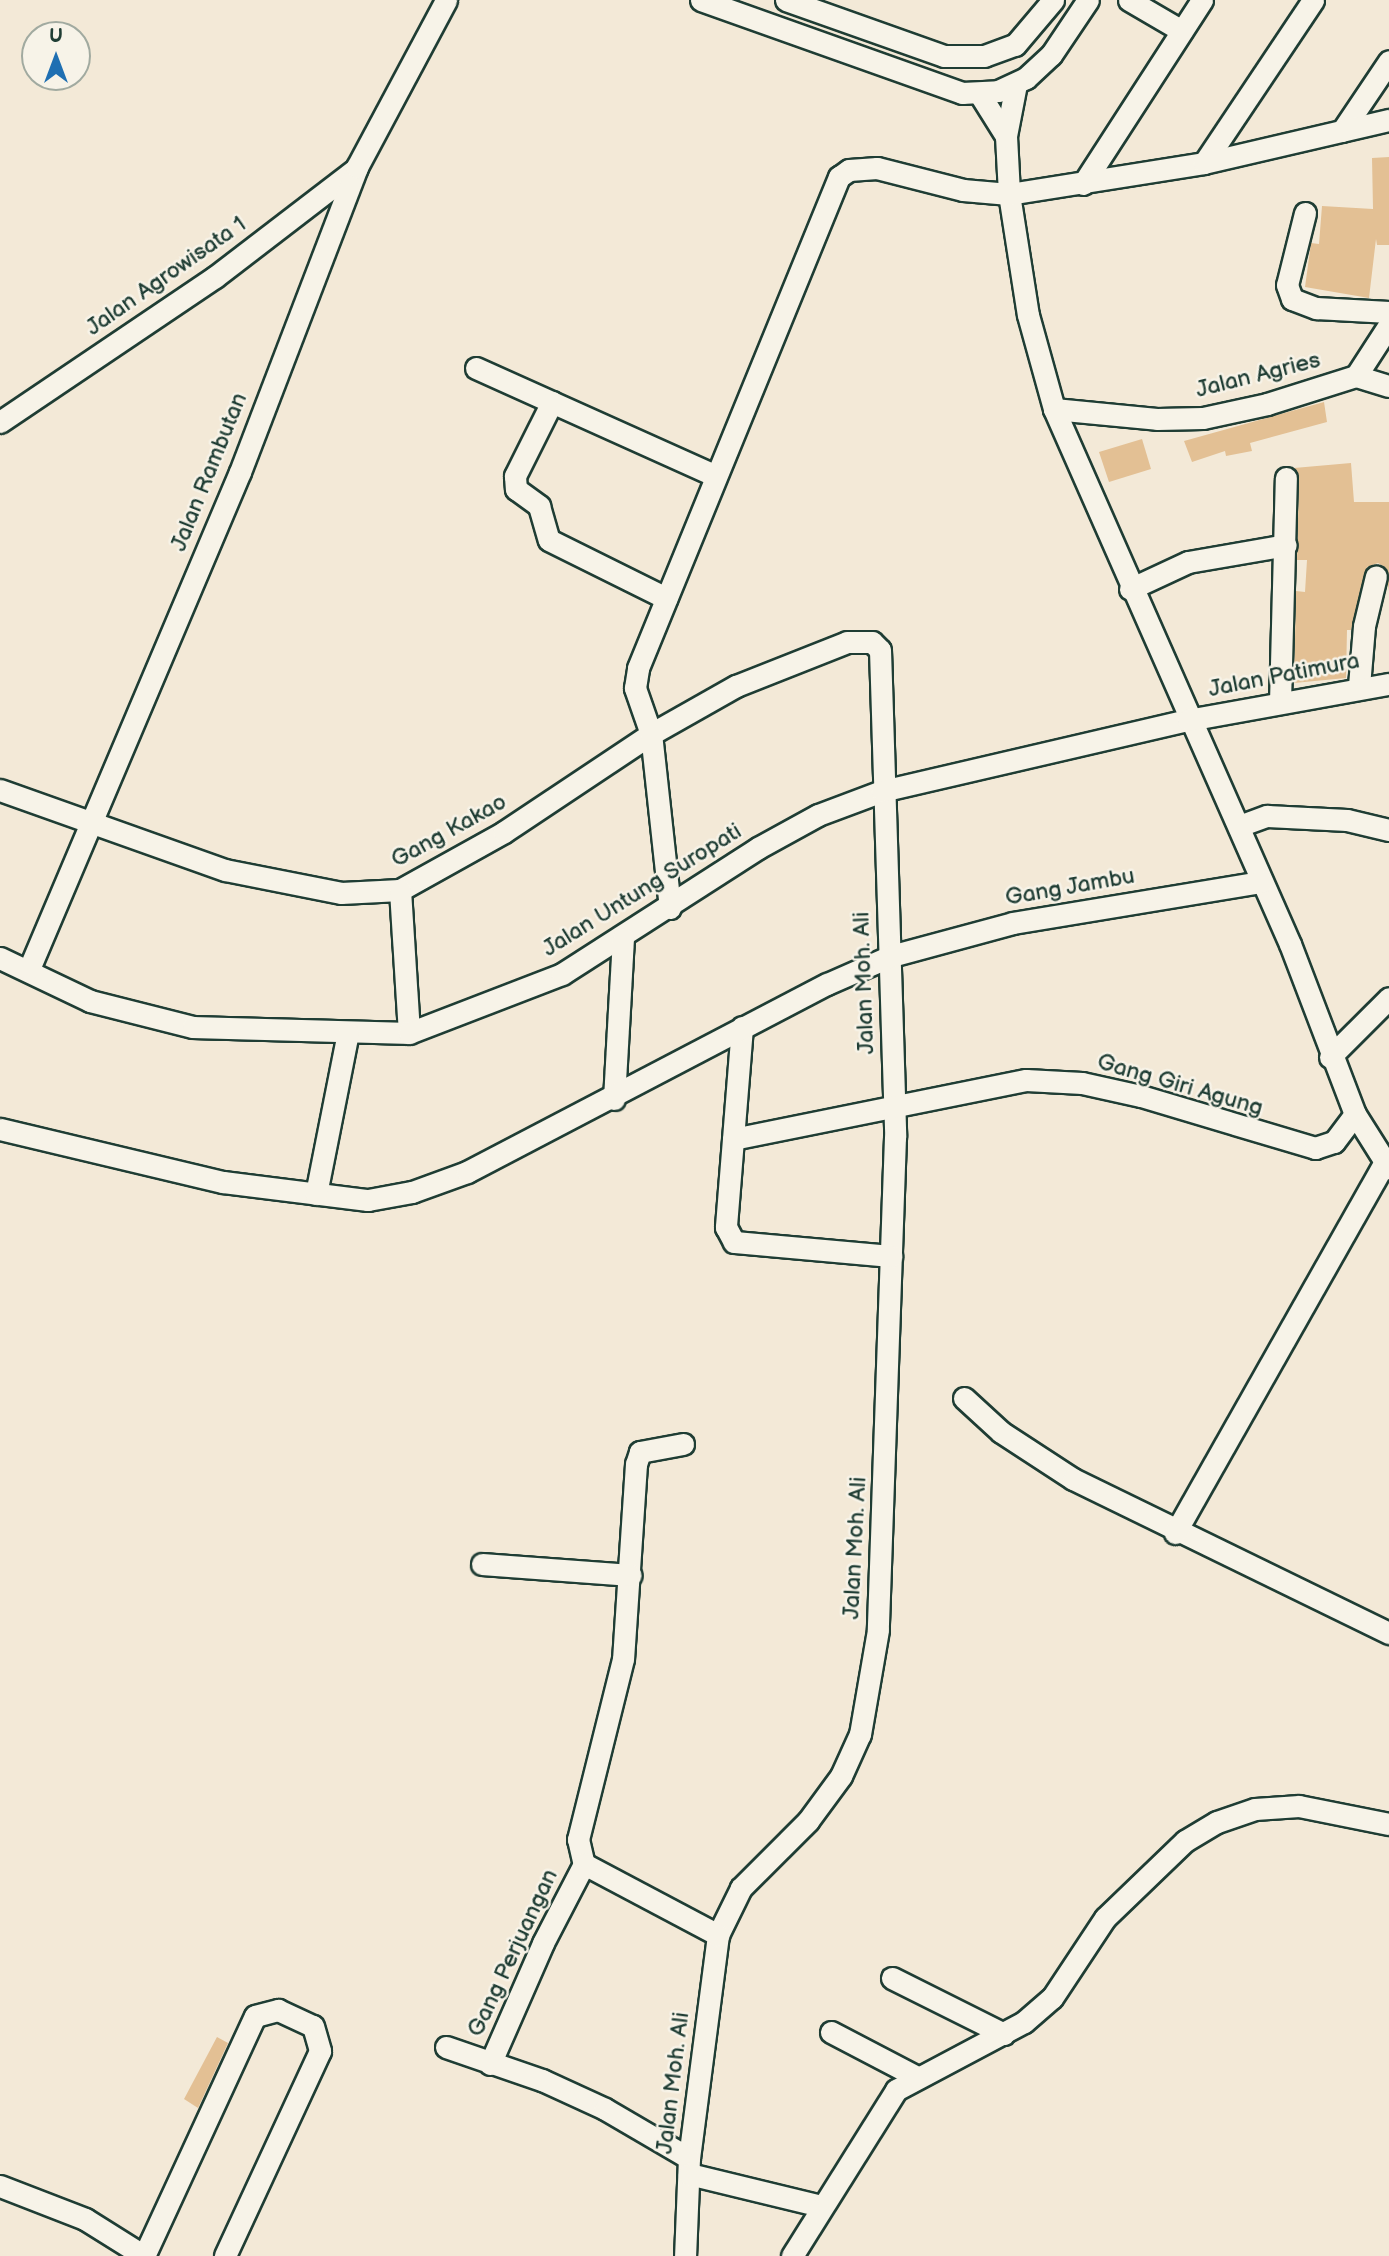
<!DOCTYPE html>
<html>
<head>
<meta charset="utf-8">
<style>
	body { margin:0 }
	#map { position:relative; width:1389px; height:2256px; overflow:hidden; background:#f3e9d7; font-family:"Balsamiq Sans",sans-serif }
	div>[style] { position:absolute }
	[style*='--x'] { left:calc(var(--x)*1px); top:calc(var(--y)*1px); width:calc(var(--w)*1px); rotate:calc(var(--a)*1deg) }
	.building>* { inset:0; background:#e3c094 }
	.roads { filter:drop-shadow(2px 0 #1f3d34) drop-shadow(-2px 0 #1f3d34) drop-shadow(0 2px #1f3d34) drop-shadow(0 -2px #1f3d34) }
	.minor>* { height:21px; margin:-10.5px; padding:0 10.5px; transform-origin:10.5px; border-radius:10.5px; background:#f7f3e8 }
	span { translate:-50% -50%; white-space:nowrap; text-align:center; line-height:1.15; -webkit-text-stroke:5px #f7f3e8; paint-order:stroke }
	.street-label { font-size:23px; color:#1f3d34 }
	.north { position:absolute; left:21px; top:21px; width:70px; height:70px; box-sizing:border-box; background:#f7f3e8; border:2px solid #a1aaa0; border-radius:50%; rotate:0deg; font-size:19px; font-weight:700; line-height:28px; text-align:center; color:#1f3d34 }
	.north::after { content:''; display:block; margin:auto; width:24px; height:32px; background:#1f6fb2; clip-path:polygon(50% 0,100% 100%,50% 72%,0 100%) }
</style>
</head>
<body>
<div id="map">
	<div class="building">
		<div style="clip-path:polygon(1389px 157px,1389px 245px,1377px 245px,1376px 239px,1369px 298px,1305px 287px,1311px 243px,1319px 244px,1322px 206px,1373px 209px,1372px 158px)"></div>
		<div style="clip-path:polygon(1324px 402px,1327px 422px,1250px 443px,1252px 451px,1226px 456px,1225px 451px,1192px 462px,1184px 441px)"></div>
		<div style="clip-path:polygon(1142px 439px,1151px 469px,1109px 482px,1099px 452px)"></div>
		<div style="clip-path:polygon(1351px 463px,1354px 502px,1389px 502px,1389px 591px,1385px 567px,1378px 563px,1367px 567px,1351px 630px,1347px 630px,1346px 678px,1294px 683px,1296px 591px,1305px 592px,1307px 560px,1297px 560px,1299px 478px,1294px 468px)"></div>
		<div style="clip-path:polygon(217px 2037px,228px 2043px,198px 2108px,184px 2099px)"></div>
	</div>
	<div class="roads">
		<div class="minor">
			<div style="--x:701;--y:0;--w:277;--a:19.6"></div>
			<div style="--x:962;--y:93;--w:36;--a:-3"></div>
			<div style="--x:998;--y:91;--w:31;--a:-25"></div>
			<div style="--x:1026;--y:78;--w:34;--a:-43"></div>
			<div style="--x:1051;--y:55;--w:66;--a:-56.1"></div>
			<div style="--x:786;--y:0;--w:168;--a:19.5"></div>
			<div style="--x:944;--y:56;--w:40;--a:0"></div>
			<div style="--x:984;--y:56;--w:33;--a:-20"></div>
			<div style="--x:1015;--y:45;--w:59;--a:-49.8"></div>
			<div style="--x:1129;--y:0;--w:61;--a:30.3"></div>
			<div style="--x:1016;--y:84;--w:53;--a:100.9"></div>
			<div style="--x:1006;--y:136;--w:58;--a:87"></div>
			<div style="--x:1009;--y:194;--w:122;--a:81.1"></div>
			<div style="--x:1028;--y:315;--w:98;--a:74.5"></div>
			<div style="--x:1054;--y:409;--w:585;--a:66.2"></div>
			<div style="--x:1290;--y:944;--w:182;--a:69.1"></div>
			<div style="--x:1355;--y:1114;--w:64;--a:57.8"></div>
			<div style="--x:979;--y:93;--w:51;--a:57.9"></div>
			<div style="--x:1342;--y:131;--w:84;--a:-56.1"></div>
			<div style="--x:1204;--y:163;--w:196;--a:-56.2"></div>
			<div style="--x:1083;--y:184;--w:219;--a:-57.1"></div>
			<div style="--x:1305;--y:213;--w:74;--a:104"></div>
			<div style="--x:1287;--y:285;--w:15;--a:70"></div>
			<div style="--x:1292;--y:299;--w:26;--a:21"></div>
			<div style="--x:1316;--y:308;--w:73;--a:3.1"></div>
			<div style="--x:476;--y:368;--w:263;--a:24.2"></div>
			<div style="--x:1356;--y:376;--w:61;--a:-57.1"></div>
			<div style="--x:552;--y:402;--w:83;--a:116.6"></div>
			<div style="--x:515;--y:476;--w:13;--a:86"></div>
			<div style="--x:516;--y:489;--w:29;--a:36"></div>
			<div style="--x:539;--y:506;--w:35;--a:74"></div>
			<div style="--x:549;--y:540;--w:131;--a:26.4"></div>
			<div style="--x:1054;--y:409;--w:103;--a:5.5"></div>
			<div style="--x:1157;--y:419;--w:46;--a:-1.2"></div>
			<div style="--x:1203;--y:418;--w:66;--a:-12.3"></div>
			<div style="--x:1267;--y:404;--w:93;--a:-17.5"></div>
			<div style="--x:1356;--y:376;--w:34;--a:17"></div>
			<div style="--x:0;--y:422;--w:259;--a:-34"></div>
			<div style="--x:215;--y:277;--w:178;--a:-37.5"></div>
			<div style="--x:1130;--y:589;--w:64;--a:-25"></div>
			<div style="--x:1188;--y:562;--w:99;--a:-9.8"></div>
			<div style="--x:1359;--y:686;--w:60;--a:-85.2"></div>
			<div style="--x:1364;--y:626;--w:51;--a:-76.5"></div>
			<div style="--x:1280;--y:702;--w:224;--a:-88.5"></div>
			<div style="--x:0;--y:790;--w:239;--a:19.6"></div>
			<div style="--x:225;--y:870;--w:118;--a:11.2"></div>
			<div style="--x:341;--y:893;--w:59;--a:-2.9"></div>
			<div style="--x:400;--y:890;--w:119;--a:-29.1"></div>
			<div style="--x:504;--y:832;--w:177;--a:-33.7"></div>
			<div style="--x:651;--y:734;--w:98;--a:-29.5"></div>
			<div style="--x:736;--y:686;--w:119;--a:-21.6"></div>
			<div style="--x:847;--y:642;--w:25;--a:0"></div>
			<div style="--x:872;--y:642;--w:11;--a:45"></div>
			<div style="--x:880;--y:650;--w:487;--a:88.2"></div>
			<div style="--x:895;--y:1137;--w:493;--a:92"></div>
			<div style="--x:878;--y:1630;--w:106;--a:99.8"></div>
			<div style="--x:860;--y:1734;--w:46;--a:114.3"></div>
			<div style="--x:841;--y:1776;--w:56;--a:126.3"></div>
			<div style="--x:808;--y:1821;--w:95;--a:135"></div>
			<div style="--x:741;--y:1888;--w:52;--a:116.1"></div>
			<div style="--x:718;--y:1935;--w:225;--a:97.4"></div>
			<div style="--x:689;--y:2158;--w:98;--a:92.3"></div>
			<div style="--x:1239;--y:826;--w:30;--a:-20"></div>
			<div style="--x:1267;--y:816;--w:80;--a:2.9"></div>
			<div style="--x:1347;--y:820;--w:43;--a:13.4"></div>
			<div style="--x:400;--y:890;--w:143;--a:86.4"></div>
			<div style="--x:670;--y:908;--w:175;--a:-96.2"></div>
			<div style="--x:651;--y:734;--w:49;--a:-109.2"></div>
			<div style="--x:635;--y:688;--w:20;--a:-81"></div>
			<div style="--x:638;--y:668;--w:531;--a:-67.74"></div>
			<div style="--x:839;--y:177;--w:12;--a:-35"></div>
			<div style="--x:849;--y:170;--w:28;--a:-4"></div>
			<div style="--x:877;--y:168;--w:89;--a:14.3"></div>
			<div style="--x:963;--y:190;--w:46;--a:5"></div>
			<div style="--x:1009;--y:194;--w:197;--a:-9"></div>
			<div style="--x:1204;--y:163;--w:190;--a:-13.1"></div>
			<div style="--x:0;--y:958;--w:100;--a:25.5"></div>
			<div style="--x:90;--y:1001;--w:106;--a:14.2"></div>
			<div style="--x:193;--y:1027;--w:216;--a:1.6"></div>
			<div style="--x:409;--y:1033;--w:164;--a:-21.1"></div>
			<div style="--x:562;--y:974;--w:233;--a:-32.7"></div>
			<div style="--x:758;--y:848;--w:68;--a:-28.8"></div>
			<div style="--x:818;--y:815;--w:68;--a:-20.6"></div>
			<div style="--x:882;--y:791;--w:314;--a:-13.1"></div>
			<div style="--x:1188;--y:720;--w:204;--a:-10.2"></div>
			<div style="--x:29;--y:969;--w:540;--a:-67"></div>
			<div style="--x:240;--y:472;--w:327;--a:-69"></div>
			<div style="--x:357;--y:167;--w:189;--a:-61.9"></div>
			<div style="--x:742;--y:1027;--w:201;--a:94.6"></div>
			<div style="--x:726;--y:1227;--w:17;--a:62"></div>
			<div style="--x:734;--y:1242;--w:158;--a:5.1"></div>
			<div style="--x:1330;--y:1057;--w:83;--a:-45"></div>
			<div style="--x:614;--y:1099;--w:161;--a:-86.8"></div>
			<div style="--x:0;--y:1129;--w:229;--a:13.4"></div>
			<div style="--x:223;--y:1182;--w:146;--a:7.1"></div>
			<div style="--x:368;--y:1200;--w:45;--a:-10.3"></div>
			<div style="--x:412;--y:1192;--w:59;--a:-20"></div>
			<div style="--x:467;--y:1172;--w:406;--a:-27.6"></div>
			<div style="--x:827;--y:984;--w:70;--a:-23.6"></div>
			<div style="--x:891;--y:956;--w:126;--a:-15.1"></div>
			<div style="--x:1013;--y:923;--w:252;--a:-9.4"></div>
			<div style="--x:733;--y:1139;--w:299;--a:-11.4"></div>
			<div style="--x:1026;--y:1080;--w:56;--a:3.1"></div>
			<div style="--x:1082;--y:1083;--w:60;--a:12.4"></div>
			<div style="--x:1141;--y:1096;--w:182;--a:16.6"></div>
			<div style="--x:1315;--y:1148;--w:20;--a:-18"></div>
			<div style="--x:1334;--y:1142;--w:35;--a:-53"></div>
			<div style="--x:316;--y:1194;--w:164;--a:-78.8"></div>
			<div style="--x:964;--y:1398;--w:50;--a:42.6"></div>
			<div style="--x:1001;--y:1432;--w:86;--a:33.1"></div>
			<div style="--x:1073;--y:1479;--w:352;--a:26"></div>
			<div style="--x:683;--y:1444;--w:44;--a:169.5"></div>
			<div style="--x:640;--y:1452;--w:13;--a:108"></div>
			<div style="--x:636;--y:1464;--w:195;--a:93.8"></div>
			<div style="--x:623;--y:1659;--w:186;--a:104"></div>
			<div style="--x:578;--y:1839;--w:26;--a:77"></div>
			<div style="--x:584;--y:1864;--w:152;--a:27.9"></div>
			<div style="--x:1175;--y:1533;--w:425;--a:-60.5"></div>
			<div style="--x:482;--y:1564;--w:149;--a:4.2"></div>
			<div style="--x:892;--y:1978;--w:125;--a:26.6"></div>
			<div style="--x:831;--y:2032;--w:95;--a:27.6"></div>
			<div style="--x:446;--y:2047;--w:102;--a:19"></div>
			<div style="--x:542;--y:2080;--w:69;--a:24.7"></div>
			<div style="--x:605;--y:2109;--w:97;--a:30.3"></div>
			<div style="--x:490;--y:2064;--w:132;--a:-66.3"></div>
			<div style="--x:543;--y:1943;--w:89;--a:-62.6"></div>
			<div style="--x:689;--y:2174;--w:136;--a:13.6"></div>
			<div style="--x:0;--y:2186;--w:91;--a:21.2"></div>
			<div style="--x:85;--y:2219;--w:70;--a:32.1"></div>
			<div style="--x:144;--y:2256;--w:264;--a:-65.2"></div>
			<div style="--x:255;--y:2016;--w:24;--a:-15"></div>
			<div style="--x:278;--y:2010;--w:38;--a:25"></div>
			<div style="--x:313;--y:2026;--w:26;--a:74"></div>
			<div style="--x:320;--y:2051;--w:226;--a:114.9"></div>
			<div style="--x:792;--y:2256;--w:196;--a:-57.9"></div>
			<div style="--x:896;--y:2090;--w:145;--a:-28"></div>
			<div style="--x:1024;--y:2022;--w:37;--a:-41"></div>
			<div style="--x:1052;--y:1998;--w:96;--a:-56.5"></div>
			<div style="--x:1105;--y:1918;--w:111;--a:-43.9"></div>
			<div style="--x:1185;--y:1841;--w:37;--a:-31"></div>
			<div style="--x:1217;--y:1822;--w:40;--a:-18.9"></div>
			<div style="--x:1255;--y:1809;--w:44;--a:-3.9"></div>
			<div style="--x:1299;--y:1806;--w:92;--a:11.3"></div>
		</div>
	</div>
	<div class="street-label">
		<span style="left:166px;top:276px;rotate:-35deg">Jalan Agrowisata 1</span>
		<span style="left:1258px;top:375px;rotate:-14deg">Jalan Agries</span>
		<span style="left:209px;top:472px;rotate:-68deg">Jalan Rambutan</span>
		<span style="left:1284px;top:675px;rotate:-11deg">Jalan Patimura</span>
		<span style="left:449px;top:831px;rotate:-29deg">Gang Kakao</span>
		<span style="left:1070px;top:887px;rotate:-10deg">Gang Jambu</span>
		<span style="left:642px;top:890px;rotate:-32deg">Jalan Untung Suropati</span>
		<span style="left:864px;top:983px;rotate:-92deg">Jalan Moh. Ali</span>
		<span style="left:1180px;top:1085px;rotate:16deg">Gang Giri Agung</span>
		<span style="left:855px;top:1548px;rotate:-87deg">Jalan Moh. Ali</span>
		<span style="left:513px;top:1953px;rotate:-65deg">Gang Perjuangan</span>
		<span style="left:673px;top:2083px;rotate:-83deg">Jalan Moh. Ali</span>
	</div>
	<div class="north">U</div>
</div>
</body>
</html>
